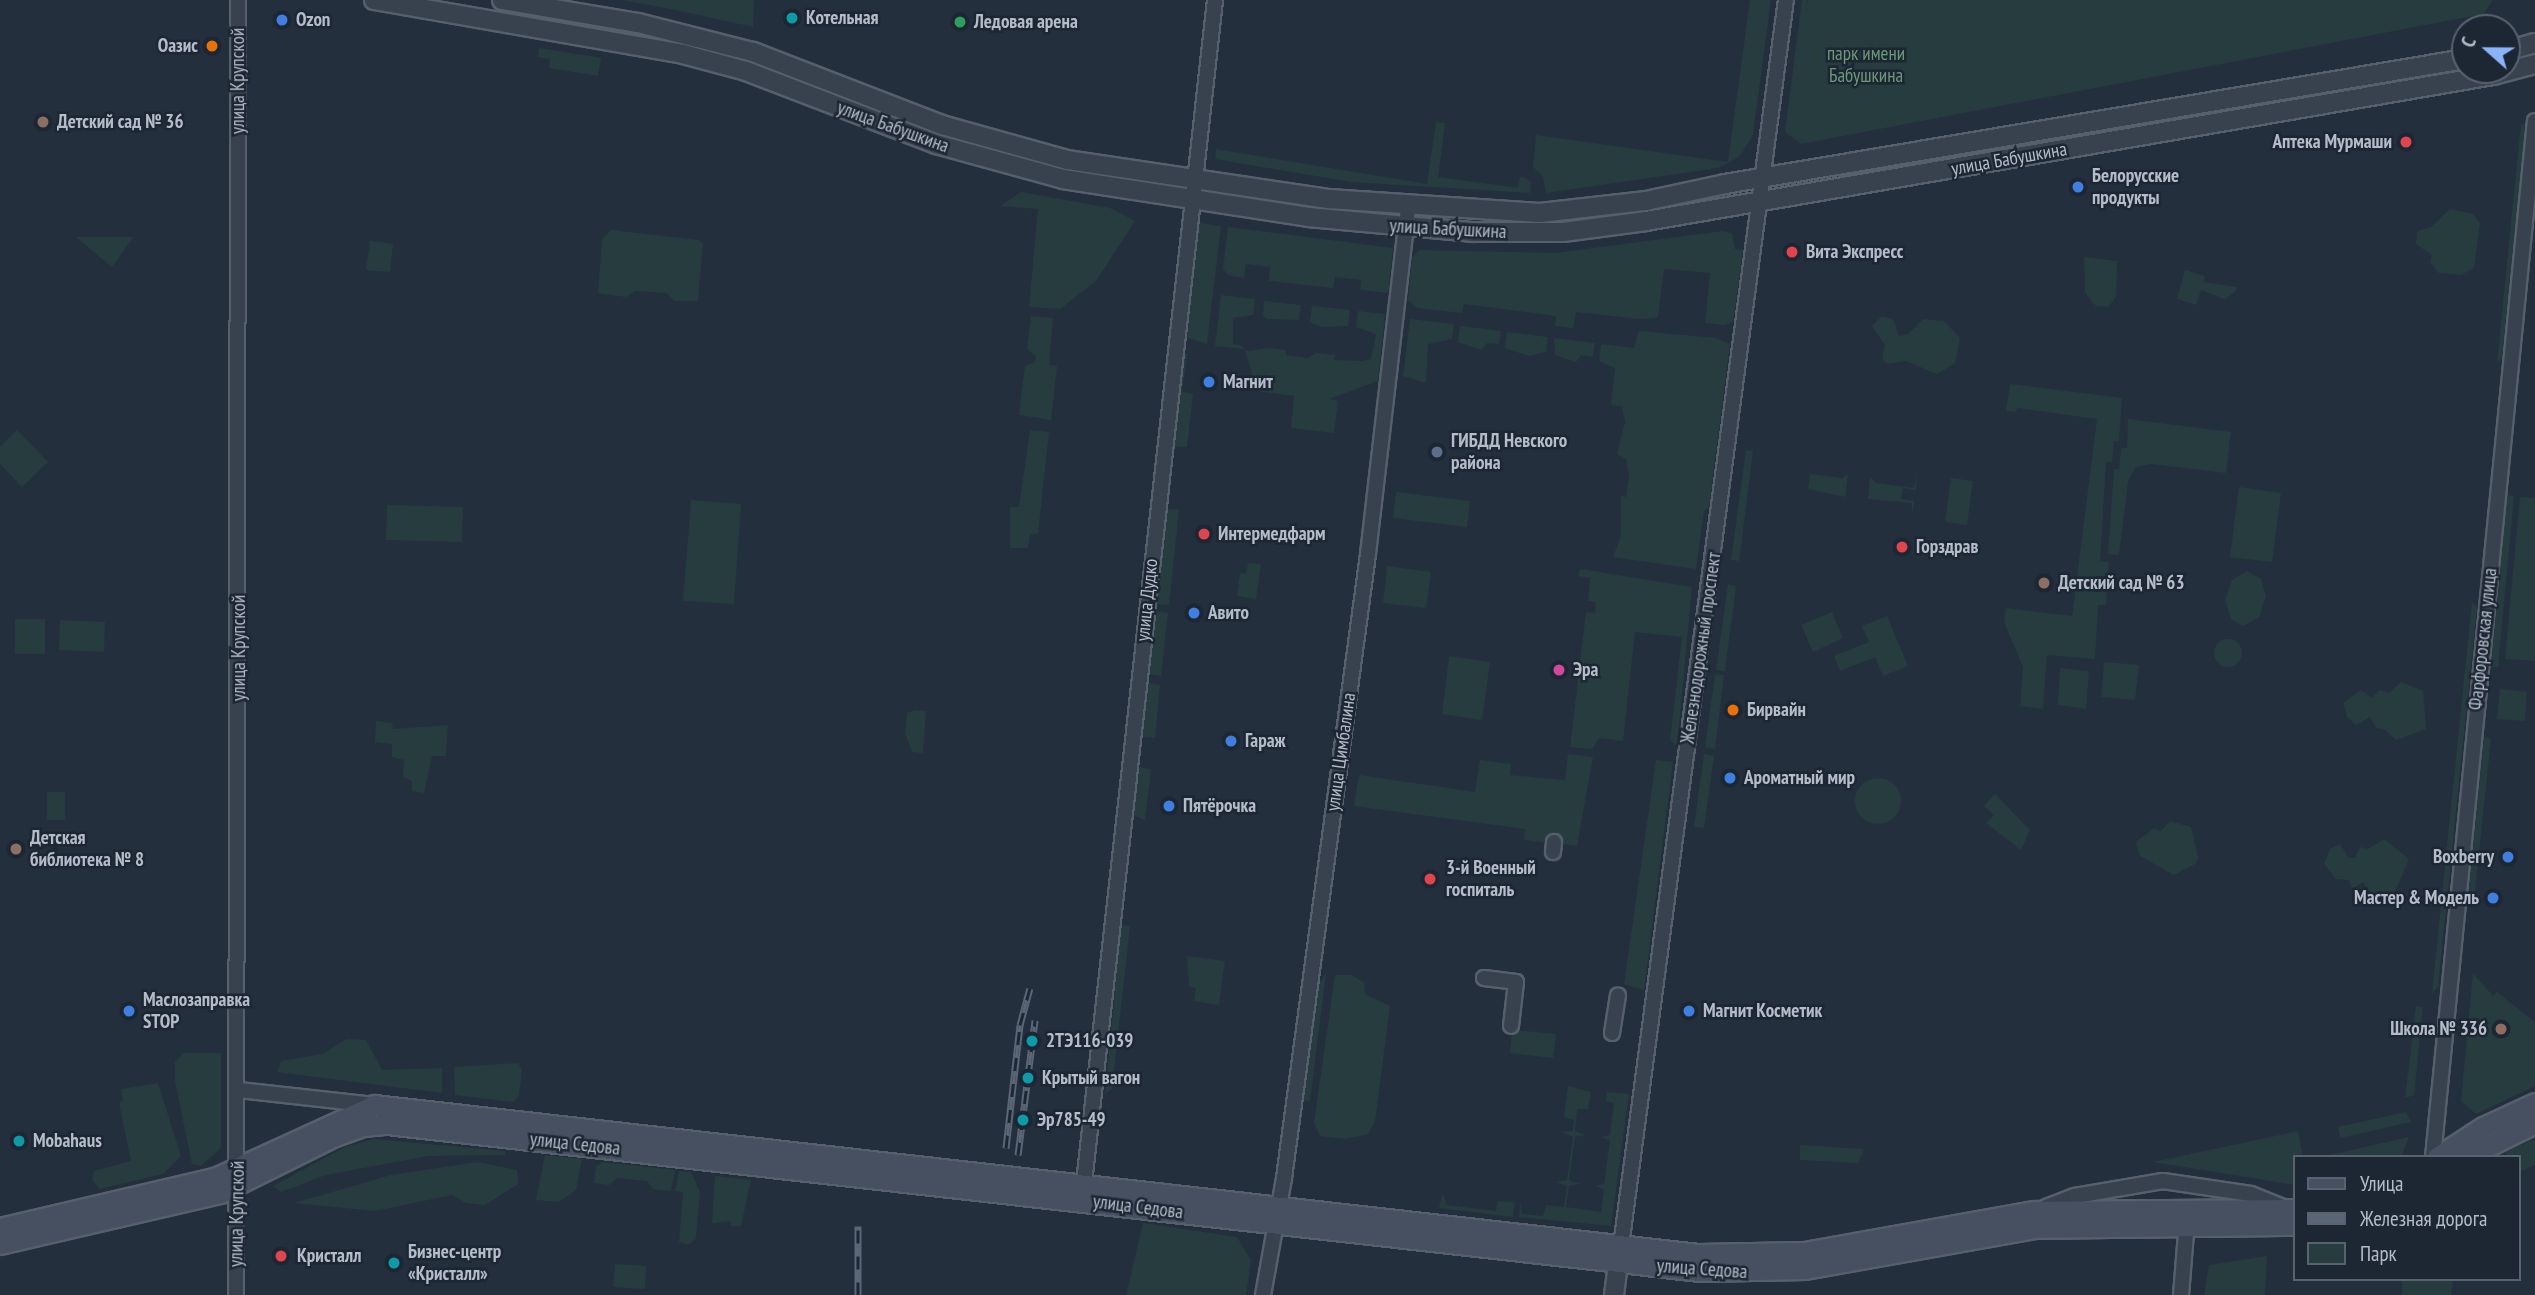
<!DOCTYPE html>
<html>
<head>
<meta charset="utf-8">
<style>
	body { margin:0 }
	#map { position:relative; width:2535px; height:1295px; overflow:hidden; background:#242f3e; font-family:"PT Sans Narrow",sans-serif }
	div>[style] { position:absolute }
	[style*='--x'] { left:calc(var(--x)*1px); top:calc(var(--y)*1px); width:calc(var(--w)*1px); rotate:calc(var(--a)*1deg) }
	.green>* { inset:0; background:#263c3f }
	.round { border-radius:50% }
	.roads { filter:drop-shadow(2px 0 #565f6c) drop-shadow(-2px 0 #565f6c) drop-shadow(0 2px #565f6c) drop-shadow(0 -2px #565f6c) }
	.minor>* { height:14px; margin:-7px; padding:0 7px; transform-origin:7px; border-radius:7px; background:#38414e }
	.tertiary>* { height:18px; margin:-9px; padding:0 9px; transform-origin:9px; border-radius:9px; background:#38414e }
	.secondary>* { height:19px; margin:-9.5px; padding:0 9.5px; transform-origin:9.5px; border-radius:9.5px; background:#465061 }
	.rail>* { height:7px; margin-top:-3.5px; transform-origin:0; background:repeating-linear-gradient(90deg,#1d2633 0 13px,#5a6575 0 26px); box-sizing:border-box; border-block:2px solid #5a6575 }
	.dots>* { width:19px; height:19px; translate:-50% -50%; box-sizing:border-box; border:4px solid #1d2633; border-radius:50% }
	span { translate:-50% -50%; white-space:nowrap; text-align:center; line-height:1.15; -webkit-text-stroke:5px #1d2633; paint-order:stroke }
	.poi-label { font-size:19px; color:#b4bcc9; font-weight:700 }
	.left { translate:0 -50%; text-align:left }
	.right { translate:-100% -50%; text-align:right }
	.park-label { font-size:19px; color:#6b9a76 }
	.street-label { font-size:19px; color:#b4bcc9 }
	.legend { position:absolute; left:2293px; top:1155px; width:228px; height:126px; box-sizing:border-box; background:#1d2633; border:2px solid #59626f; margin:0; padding:9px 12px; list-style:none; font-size:21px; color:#b4bcc9 }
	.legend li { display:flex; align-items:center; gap:14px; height:35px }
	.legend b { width:35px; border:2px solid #59626f }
	.north { position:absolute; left:2451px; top:14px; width:70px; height:70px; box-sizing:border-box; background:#1d2633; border:2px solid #59626f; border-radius:50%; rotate:291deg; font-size:19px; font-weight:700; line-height:28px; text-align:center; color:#b4bcc9 }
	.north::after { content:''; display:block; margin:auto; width:24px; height:32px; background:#8ab4f8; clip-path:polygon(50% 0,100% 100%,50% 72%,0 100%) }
</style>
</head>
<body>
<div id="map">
	<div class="green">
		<div style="clip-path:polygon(622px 0,754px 0,753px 27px,671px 9px)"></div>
		<div style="clip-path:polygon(1750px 0,1771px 0,1753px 135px,1739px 157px,1718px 168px,1546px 193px,1543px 176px,1533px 167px,1536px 135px,1728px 162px)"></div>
		<div style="clip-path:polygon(1802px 0,1807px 0,1806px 12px,1808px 0,2493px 0,2483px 14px,1801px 144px,1785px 132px)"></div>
		<div style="clip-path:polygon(539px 48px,601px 58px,598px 76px,549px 68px,550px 59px,538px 57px)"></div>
		<div style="clip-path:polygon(1436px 122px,1445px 123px,1438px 177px,1518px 188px,1520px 177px,1526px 178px,1531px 183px,1530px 193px,1351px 182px,1215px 159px,1216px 149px,1427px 184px)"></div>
		<div style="clip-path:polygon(2521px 124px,2526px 124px,2502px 357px,2497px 363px)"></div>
		<div style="clip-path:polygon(1021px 192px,1110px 208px,1135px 221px,1096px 281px,1060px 309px,1029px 307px,1038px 209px,1000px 206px)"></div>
		<div style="clip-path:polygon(2450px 209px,2473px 214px,2480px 224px,2474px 268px,2461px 275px,2439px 273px,2430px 262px,2432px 255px,2416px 244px,2417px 231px,2431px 227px)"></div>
		<div style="clip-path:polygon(1199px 223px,1221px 226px,1207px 344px,1185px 337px)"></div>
		<div style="clip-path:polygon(1228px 227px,1393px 248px,1388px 293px,1360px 290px,1361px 280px,1335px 277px,1333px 288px,1269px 281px,1270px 267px,1246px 264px,1244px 278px,1228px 275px,1223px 269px)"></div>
		<div style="clip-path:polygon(611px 230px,699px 240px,703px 243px,698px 301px,674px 301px,667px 293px,635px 291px,626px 297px,598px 293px,602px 239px)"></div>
		<div style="clip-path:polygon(1723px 231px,1732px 234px,1735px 249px,1743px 250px,1733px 322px,1724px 325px,1705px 323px,1710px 273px,1664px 269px,1658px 317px,1641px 319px,1576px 312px,1573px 328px,1555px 326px,1556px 316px,1464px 304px,1462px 313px,1417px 308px,1408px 300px,1412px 258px,1419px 250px,1555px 253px)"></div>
		<div style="clip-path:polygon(134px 236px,112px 267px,76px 237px,135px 236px)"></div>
		<div style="clip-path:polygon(370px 241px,393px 244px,390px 272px,366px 270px)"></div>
		<div style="clip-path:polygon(2084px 257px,2117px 261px,2116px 297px,2108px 307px,2096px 306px,2085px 293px)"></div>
		<div style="clip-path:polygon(2185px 270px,2205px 276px,2204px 282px,2237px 287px,2236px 291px,2225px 299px,2201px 290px,2196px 305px,2177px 299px)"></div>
		<div style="clip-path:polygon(1221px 295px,1255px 299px,1253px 315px,1233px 318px,1233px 344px,1240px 345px,1247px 351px,1269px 348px,1286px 350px,1286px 355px,1308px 358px,1316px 353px,1335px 355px,1334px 360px,1363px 361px,1371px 359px,1376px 334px,1356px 327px,1358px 311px,1385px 314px,1378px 381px,1329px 399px,1338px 401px,1334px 433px,1291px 428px,1294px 396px,1257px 391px,1245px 349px,1215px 346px)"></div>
		<div style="clip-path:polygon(1264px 301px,1301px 305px,1299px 320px,1267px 319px,1263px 316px)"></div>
		<div style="clip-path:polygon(1312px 306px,1350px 310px,1348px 326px,1322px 327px,1310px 322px)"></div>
		<div style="clip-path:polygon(1031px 316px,1053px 318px,1049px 365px,1057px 366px,1051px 420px,1019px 415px,1025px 366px,1035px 362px,1036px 356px,1027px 349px)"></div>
		<div style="clip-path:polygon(1882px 316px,1894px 320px,1899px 336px,1908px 334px,1923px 319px,1944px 321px,1960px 338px,1955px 363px,1937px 374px,1906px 361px,1886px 364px,1882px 358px,1885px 345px,1872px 326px)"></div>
		<div style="clip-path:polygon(1410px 319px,1454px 324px,1452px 339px,1428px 344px,1426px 383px,1403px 376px)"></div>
		<div style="clip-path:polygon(1460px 326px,1501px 331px,1499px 344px,1487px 343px,1482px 350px,1458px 342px)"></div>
		<div style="clip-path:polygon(1639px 331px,1716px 338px,1730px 344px,1709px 507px,1704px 511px,1696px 569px,1613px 557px,1621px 536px,1621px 496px,1626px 497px,1629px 475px,1626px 459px,1617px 454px,1625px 422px,1622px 407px,1611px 405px,1615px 368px,1599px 361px,1601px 344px,1634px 348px)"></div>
		<div style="clip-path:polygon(1507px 332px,1548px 337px,1546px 352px,1529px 356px,1505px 348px)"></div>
		<div style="clip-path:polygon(1554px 338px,1595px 343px,1593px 357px,1581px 355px,1576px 362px,1555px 355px)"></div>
		<div style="clip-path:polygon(1183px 354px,1187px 354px,1182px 392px,1193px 394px,1187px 447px,1174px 446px)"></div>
		<div style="clip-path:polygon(2010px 384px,2122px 398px,2119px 441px,2114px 441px,2112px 462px,2106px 462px,2100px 561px,2109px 562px,2106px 605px,2098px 605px,2095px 659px,2047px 655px,2043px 709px,2020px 706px,2023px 667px,2004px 622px,2006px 608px,2072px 616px,2097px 419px,2017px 408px,2016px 412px,2006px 411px)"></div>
		<div style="clip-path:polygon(2128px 419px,2231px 432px,2226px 473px,2151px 464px,2136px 467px,2128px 481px,2119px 555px,2108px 554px,2114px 469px,2119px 469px,2121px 448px,2127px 448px)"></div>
		<div style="clip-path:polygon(17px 430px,48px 462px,22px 487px,0 464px,0 447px)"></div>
		<div style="clip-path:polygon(1030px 430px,1049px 432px,1038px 533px,1030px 535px,1028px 548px,1010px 548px,1010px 507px,1019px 507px)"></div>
		<div style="clip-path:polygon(1746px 450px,1753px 451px,1739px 561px,1731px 560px)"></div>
		<div style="clip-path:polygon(1810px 474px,1842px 478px,1848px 474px,1845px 497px,1808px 489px)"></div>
		<div style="clip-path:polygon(1917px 475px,1916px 490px,1903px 488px,1901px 499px,1914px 501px,1912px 515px,1912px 503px,1868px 499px,1870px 477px,1876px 483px,1914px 488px)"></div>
		<div style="clip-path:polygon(1951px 478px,1973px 481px,1967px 525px,1945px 522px)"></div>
		<div style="clip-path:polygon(2239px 487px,2281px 493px,2272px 562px,2230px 557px)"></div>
		<div style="clip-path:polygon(1396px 492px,1470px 501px,1467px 527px,1393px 518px)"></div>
		<div style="clip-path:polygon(2507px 495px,2514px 496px,2498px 667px,2491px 667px)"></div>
		<div style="clip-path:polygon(2520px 497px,2535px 498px,2535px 661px,2505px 659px)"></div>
		<div style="clip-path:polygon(691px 500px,741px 504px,734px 604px,683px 601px)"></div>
		<div style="clip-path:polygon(387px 505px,463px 507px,462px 542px,386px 540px)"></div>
		<div style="clip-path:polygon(1167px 509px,1179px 510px,1169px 605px,1156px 604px)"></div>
		<div style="clip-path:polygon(1248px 563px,1261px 564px,1256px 599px,1237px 596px,1240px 573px,1246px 574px)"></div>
		<div style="clip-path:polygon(1387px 566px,1431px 572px,1426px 608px,1383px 603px)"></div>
		<div style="clip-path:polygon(1580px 569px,1692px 587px,1677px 746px,1670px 740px,1682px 637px,1635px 632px,1623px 741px,1599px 738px,1592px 749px,1570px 747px,1586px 612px,1595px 613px,1596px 602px,1588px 601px,1590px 578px,1578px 576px)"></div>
		<div style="clip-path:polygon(2247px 571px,2261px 579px,2266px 596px,2259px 617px,2243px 626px,2231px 619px,2225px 600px,2232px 580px)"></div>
		<div style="clip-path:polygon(1728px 584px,1736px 586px,1725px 671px,1716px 670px)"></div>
		<div style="clip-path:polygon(2472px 602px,2477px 606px,2438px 987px,2432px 993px)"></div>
		<div style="clip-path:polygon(1156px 611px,1168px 613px,1161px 676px,1149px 674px)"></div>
		<div style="clip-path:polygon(1832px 612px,1843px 638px,1813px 652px,1801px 625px)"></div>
		<div style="clip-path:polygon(1887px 616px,1908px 666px,1883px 676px,1875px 657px,1840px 671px,1834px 656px,1869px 642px,1862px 626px)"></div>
		<div style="clip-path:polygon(15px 619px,45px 619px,45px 654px,15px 654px)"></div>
		<div style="clip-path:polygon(60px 620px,105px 622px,104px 652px,59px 650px)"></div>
		<div class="round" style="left:2214px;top:639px;width:28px;height:28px"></div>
		<div style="clip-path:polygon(1449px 656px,1490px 662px,1482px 720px,1442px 714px)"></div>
		<div style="clip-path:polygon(2104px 662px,2139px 665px,2135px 700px,2101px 697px)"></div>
		<div style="clip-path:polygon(2060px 668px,2089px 671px,2086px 709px,2058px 705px)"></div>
		<div style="clip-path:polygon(1715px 674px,1724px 675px,1715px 749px,1705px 747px)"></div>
		<div style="clip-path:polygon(2401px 682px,2423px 691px,2426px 729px,2396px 740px,2384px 729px,2376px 728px,2370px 717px,2356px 725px,2347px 717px,2343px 703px,2361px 690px,2372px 698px,2379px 690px,2389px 693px)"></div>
		<div style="clip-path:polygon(1148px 683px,1160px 685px,1155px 738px,1142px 737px)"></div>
		<div style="clip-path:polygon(2500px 689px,2527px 692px,2525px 721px,2497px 719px)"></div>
		<div style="clip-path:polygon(915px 710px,926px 711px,923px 753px,912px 752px,905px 733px,907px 713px)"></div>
		<div style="clip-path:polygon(376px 721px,392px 723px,393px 729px,448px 725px,446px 756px,432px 756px,424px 793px,412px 791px,412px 781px,403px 777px,404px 760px,392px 757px,392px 744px,375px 742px)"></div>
		<div style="clip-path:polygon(2484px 737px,2491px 738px,2474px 900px,2468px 900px)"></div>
		<div style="clip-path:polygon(1568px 754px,1593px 757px,1577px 846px,1524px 840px,1525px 829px,1354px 806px,1359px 775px,1475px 792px,1480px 760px,1511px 764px,1510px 775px,1565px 780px)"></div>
		<div style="clip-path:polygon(1704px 754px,1714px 756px,1704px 828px,1694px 827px)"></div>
		<div style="clip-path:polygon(1656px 760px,1673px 762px,1644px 990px,1624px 984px)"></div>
		<div style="clip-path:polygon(1139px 767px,1151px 769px,1145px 820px,1133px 815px)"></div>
		<div class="round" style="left:1855px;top:778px;width:46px;height:46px"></div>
		<div style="clip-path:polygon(47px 792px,65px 792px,65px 820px,47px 820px)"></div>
		<div style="clip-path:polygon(1995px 794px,2030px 830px,2021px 850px,1986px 823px,1994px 815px,1984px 806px)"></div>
		<div style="clip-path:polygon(2170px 821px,2191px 827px,2198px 858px,2195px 864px,2174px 875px,2140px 856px,2136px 842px,2154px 828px,2161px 831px)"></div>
		<div style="clip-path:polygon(2384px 839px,2409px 859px,2394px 894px,2372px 895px,2363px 882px,2352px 889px,2349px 880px,2336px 879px,2324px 864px,2330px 849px,2340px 844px,2348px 857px,2355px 858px,2360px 847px,2368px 849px)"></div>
		<div style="clip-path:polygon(1121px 925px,1130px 926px,1112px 1089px,1105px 1094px)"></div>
		<div style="clip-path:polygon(1187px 956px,1225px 961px,1219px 1005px,1194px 1001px,1196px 988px,1189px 987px)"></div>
		<div style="clip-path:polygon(1326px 973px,1310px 1101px,1303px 1100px,1318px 986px)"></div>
		<div style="clip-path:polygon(2473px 973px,2493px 996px,2497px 992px,2535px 1022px,2535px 1086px,2476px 1114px,2461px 1101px)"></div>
		<div style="clip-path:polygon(1335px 975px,1351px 975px,1364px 982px,1365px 994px,1390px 1006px,1375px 1121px,1368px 1134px,1346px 1139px,1320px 1136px,1314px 1123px)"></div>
		<div style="clip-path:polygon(2416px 1006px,2423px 1007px,2414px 1095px,2405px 1098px)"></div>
		<div style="clip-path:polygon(1512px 1030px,1556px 1034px,1553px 1058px,1510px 1053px)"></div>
		<div style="clip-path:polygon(347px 1039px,366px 1040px,382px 1070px,442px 1068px,442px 1093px,277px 1072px,281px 1061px,322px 1054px)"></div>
		<div style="clip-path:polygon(184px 1053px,221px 1053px,221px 1148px,201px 1166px,192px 1164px,175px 1081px,175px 1062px)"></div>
		<div style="clip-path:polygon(518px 1063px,522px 1071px,519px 1096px,513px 1102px,455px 1095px,454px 1067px)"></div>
		<div style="clip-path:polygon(158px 1083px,181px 1156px,163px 1174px,100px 1189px,92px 1180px,94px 1171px,131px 1161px,119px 1103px,123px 1101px,121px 1089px)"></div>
		<div style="clip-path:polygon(1568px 1086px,1591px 1092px,1588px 1109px,1577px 1109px,1575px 1131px,1586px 1135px,1575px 1137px,1569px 1180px,1580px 1184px,1569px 1186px,1566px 1207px,1601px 1212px,1604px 1190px,1596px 1186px,1604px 1184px,1610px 1141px,1601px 1137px,1610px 1135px,1614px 1103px,1606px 1101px,1607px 1092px,1629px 1094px,1611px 1226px,1519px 1217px,1520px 1202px,1522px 1214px,1543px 1216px,1546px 1205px,1564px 1207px,1567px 1186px,1556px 1182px,1567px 1180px,1573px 1137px,1562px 1132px,1573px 1131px,1574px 1120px,1564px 1117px)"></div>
		<div style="clip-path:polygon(2406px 1112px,2411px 1122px,2340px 1138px,2338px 1127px)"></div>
		<div style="clip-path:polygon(2298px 1131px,2303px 1157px,2295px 1157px,2295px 1185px,2153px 1162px)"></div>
		<div style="clip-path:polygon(2409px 1137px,2401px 1157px,2321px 1157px)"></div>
		<div style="clip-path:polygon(373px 1139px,505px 1151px,505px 1155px,428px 1156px,326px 1175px,281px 1192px,273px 1186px,345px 1147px)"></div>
		<div style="clip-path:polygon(2535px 1139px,2535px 1165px,2519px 1172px,2519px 1157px,2506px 1157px,2506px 1152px)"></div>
		<div style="clip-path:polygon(1800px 1145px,1864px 1149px,1858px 1163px,1800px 1160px)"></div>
		<div style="clip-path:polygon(545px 1155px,582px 1159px,576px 1190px,559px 1202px,536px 1200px)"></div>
		<div style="clip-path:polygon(478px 1162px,517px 1170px,518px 1184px,485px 1205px,466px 1203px,452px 1195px,375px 1211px,294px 1203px,391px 1175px)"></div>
		<div style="clip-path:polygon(602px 1162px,675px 1170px,671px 1191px,653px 1189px,647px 1181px,617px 1178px,609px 1185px,594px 1183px,596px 1167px)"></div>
		<div style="clip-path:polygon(679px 1171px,691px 1172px,700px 1192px,696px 1238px,689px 1245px,679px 1242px,683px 1192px,675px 1191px)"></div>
		<div style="clip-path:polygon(715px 1176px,751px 1180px,741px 1226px,731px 1226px,730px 1221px,712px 1223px)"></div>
		<div style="clip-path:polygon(1443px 1193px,1447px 1205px,1496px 1211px,1498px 1201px,1515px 1202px,1513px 1217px,1439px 1208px)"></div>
		<div style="clip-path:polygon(1143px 1223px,1237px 1237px,1251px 1260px,1246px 1295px,1126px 1295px)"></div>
		<div style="clip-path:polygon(2267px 1256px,2265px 1295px,2204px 1295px,2209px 1265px)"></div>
		<div style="clip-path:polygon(615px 1264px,646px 1266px,645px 1289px,613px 1287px)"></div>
		<div style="clip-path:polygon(2402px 1279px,2453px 1279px,2451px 1295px,2402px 1295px)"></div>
	</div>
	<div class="roads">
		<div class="minor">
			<div style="--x:1553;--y:852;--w:10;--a:-84"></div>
			<div style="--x:1484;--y:978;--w:32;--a:7"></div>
			<div style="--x:1516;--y:982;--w:44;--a:96.5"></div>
			<div style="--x:1612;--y:1033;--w:38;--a:-81"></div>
			<div style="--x:239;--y:1090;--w:136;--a:6.3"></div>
			<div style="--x:2433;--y:1157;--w:1041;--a:-84.38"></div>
			<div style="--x:1083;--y:1192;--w:1199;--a:-83.68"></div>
			<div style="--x:2046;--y:1207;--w:31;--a:-21"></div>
			<div style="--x:2075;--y:1196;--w:89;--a:-9.7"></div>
			<div style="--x:2163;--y:1181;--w:89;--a:8.4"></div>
			<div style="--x:2251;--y:1194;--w:32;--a:22"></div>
			<div style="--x:1621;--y:1246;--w:1257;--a:-82.46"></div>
			<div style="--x:236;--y:1295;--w:1295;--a:-89.91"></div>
			<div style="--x:1263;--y:1295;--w:119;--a:-79.8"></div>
			<div style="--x:1284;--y:1178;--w:630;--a:-82.33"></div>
			<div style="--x:1368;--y:554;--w:349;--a:-83.4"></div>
			<div style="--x:2181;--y:1295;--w:75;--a:-85.4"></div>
		</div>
		<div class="tertiary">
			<div style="--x:374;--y:0;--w:314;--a:9.9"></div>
			<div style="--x:683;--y:54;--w:65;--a:15.1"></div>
			<div style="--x:746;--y:71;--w:204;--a:21"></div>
			<div style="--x:936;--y:144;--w:132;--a:15.4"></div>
			<div style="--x:1063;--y:179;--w:248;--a:8.8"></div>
			<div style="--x:1308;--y:217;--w:167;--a:5.2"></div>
			<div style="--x:1474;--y:232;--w:89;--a:0"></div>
			<div style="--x:1563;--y:232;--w:84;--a:-7.5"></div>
			<div style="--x:1646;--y:221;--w:859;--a:-9.78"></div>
			<div style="--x:2493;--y:75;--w:43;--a:-14.7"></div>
			<div style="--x:502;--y:0;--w:138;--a:9.6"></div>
			<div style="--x:638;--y:23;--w:119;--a:14.2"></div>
			<div style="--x:753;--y:52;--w:203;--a:21.1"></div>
			<div style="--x:942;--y:125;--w:130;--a:15.6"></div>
			<div style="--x:1067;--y:160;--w:265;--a:8.5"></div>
			<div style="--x:1329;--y:199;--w:211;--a:3.8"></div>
			<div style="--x:1540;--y:213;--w:107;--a:-6.5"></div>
			<div style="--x:1646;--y:201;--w:81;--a:-12.1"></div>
			<div style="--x:1725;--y:184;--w:750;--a:-9.59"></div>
			<div style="--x:2507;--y:51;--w:29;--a:-16"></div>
			<div style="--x:1614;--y:1295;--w:46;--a:-82.6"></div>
		</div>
		<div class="secondary">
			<div style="--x:2437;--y:1157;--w:55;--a:-33.1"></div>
			<div style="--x:2483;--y:1127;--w:57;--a:-24.8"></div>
			<div style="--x:2466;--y:1157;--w:77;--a:-26.2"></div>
			<div style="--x:0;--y:1228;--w:223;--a:-13.2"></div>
			<div style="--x:217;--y:1177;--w:173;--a:-24.6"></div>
			<div style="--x:374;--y:1105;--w:1333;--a:6.42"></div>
			<div style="--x:1699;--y:1254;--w:105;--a:-1.1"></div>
			<div style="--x:1804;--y:1252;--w:234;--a:-10.1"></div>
			<div style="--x:2034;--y:1211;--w:261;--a:-0.4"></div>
			<div style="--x:0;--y:1244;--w:226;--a:-13.1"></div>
			<div style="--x:220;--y:1193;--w:128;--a:-26.4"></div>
			<div style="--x:335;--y:1136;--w:30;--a:-20"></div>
			<div style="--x:363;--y:1126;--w:24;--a:-5"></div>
			<div style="--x:387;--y:1124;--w:1320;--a:6.39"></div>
			<div style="--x:1699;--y:1271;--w:106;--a:-1.1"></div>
			<div style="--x:1805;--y:1269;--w:234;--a:-10.1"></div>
			<div style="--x:2035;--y:1228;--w:260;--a:-0.7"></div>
		</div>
	</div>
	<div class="rail">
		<div style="--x:1006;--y:1148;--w:124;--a:-83.5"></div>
		<div style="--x:1020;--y:1025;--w:38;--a:-75"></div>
		<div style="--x:1018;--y:1155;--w:136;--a:-82.8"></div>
		<div style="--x:858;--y:1295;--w:69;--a:-90"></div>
	</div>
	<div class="dots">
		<div style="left:792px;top:18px;background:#0f9aa8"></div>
		<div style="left:282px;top:20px;background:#3f7fe0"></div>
		<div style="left:960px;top:22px;background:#2e9e5b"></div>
		<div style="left:212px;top:46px;background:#e8710a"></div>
		<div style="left:43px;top:122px;background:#8d6e63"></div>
		<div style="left:2406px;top:142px;background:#e0444e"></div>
		<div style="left:2078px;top:187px;background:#3f7fe0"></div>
		<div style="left:1792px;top:252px;background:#e0444e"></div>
		<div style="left:1209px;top:382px;background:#3f7fe0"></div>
		<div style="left:1437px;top:452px;background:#5c6f8a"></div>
		<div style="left:1204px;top:534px;background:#e0444e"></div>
		<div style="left:1902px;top:547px;background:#e0444e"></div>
		<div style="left:2044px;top:583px;background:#8d6e63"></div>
		<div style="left:1194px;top:613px;background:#3f7fe0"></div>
		<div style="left:1559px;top:670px;background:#d1479c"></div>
		<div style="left:1733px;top:710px;background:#e8710a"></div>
		<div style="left:1231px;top:741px;background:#3f7fe0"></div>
		<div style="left:1730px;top:778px;background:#3f7fe0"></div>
		<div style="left:1169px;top:806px;background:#3f7fe0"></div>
		<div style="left:16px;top:849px;background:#8d6e63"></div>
		<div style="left:2508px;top:857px;background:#3f7fe0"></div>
		<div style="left:1430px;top:879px;background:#e0444e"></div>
		<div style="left:2493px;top:898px;background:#3f7fe0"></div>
		<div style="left:129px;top:1011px;background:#3f7fe0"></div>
		<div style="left:1689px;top:1011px;background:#3f7fe0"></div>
		<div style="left:2501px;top:1029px;background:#8d6e63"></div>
		<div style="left:1032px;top:1041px;background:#0f9aa8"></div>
		<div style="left:1028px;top:1078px;background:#0f9aa8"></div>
		<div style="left:1023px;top:1120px;background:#0f9aa8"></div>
		<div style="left:19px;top:1141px;background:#0f9aa8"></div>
		<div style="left:281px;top:1256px;background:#e0444e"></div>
		<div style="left:394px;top:1263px;background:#0f9aa8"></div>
	</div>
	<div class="poi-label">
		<span class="left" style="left:806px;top:18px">Котельная</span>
		<span class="left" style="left:296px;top:20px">Ozon</span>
		<span class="left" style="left:974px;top:22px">Ледовая арена</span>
		<span class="right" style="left:198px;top:46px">Оазис</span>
		<span class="left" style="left:57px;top:122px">Детский сад № 36</span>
		<span class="right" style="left:2392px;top:142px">Аптека Мурмаши</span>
		<span class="left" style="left:2092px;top:187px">Белорусские<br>продукты</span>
		<span class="left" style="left:1806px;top:252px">Вита Экспресс</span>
		<span class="left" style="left:1223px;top:382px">Магнит</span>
		<span class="left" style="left:1451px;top:452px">ГИБДД Невского<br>района</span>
		<span class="left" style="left:1218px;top:534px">Интермедфарм</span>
		<span class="left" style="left:1916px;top:547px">Горздрав</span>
		<span class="left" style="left:2058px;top:583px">Детский сад № 63</span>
		<span class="left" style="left:1208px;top:613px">Авито</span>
		<span class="left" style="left:1573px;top:670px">Эра</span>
		<span class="left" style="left:1747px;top:710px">Бирвайн</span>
		<span class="left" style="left:1245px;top:741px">Гараж</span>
		<span class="left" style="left:1744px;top:778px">Ароматный мир</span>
		<span class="left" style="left:1183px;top:806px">Пятёрочка</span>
		<span class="left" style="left:30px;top:849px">Детская<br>библиотека № 8</span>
		<span class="right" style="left:2494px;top:857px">Boxberry</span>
		<span class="left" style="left:1446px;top:879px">3-й Военный<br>госпиталь</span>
		<span class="right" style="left:2479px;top:898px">Мастер &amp; Модель</span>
		<span class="left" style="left:143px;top:1011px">Маслозаправка<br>STOP</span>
		<span class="left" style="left:1703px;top:1011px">Магнит Косметик</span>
		<span class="right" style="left:2487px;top:1029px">Школа № 336</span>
		<span class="left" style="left:1046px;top:1041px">2ТЭ116-039</span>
		<span class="left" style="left:1042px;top:1078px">Крытый вагон</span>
		<span class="left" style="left:1037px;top:1120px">Эр785-49</span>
		<span class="left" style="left:33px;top:1141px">Mobahaus</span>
		<span class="left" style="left:408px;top:1263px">Бизнес-центр<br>«Кристалл»</span>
		<span class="left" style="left:297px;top:1256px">Кристалл</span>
	</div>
	<div class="park-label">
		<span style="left:1866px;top:65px">парк имени<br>Бабушкина</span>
	</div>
	<div class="street-label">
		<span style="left:238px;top:81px;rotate:-90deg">улица Крупской</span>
		<span style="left:893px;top:127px;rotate:20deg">улица Бабушкина</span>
		<span style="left:2009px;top:159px;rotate:-10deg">улица Бабушкина</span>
		<span style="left:1448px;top:229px;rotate:3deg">улица Бабушкина</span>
		<span style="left:1147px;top:600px;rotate:-84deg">улица Дудко</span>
		<span style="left:2483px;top:639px;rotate:-84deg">Фарфоровская улица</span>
		<span style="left:239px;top:648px;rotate:-90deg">улица Крупской</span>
		<span style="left:1701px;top:648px;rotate:-82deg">Железнодорожный проспект</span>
		<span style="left:1341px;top:752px;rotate:-82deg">улица Цимбалина</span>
		<span style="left:575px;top:1144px;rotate:6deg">улица Седова</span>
		<span style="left:1138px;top:1207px;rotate:7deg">улица Седова</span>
		<span style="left:237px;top:1214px;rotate:-89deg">улица Крупской</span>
		<span style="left:1702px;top:1269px;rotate:4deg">улица Седова</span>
	</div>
	<ul class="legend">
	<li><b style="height:9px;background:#465061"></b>Улица</li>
	<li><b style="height:9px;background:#5a6575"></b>Железная дорога</li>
	<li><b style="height:19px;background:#263c3f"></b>Парк</li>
	</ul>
	<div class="north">С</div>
</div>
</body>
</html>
